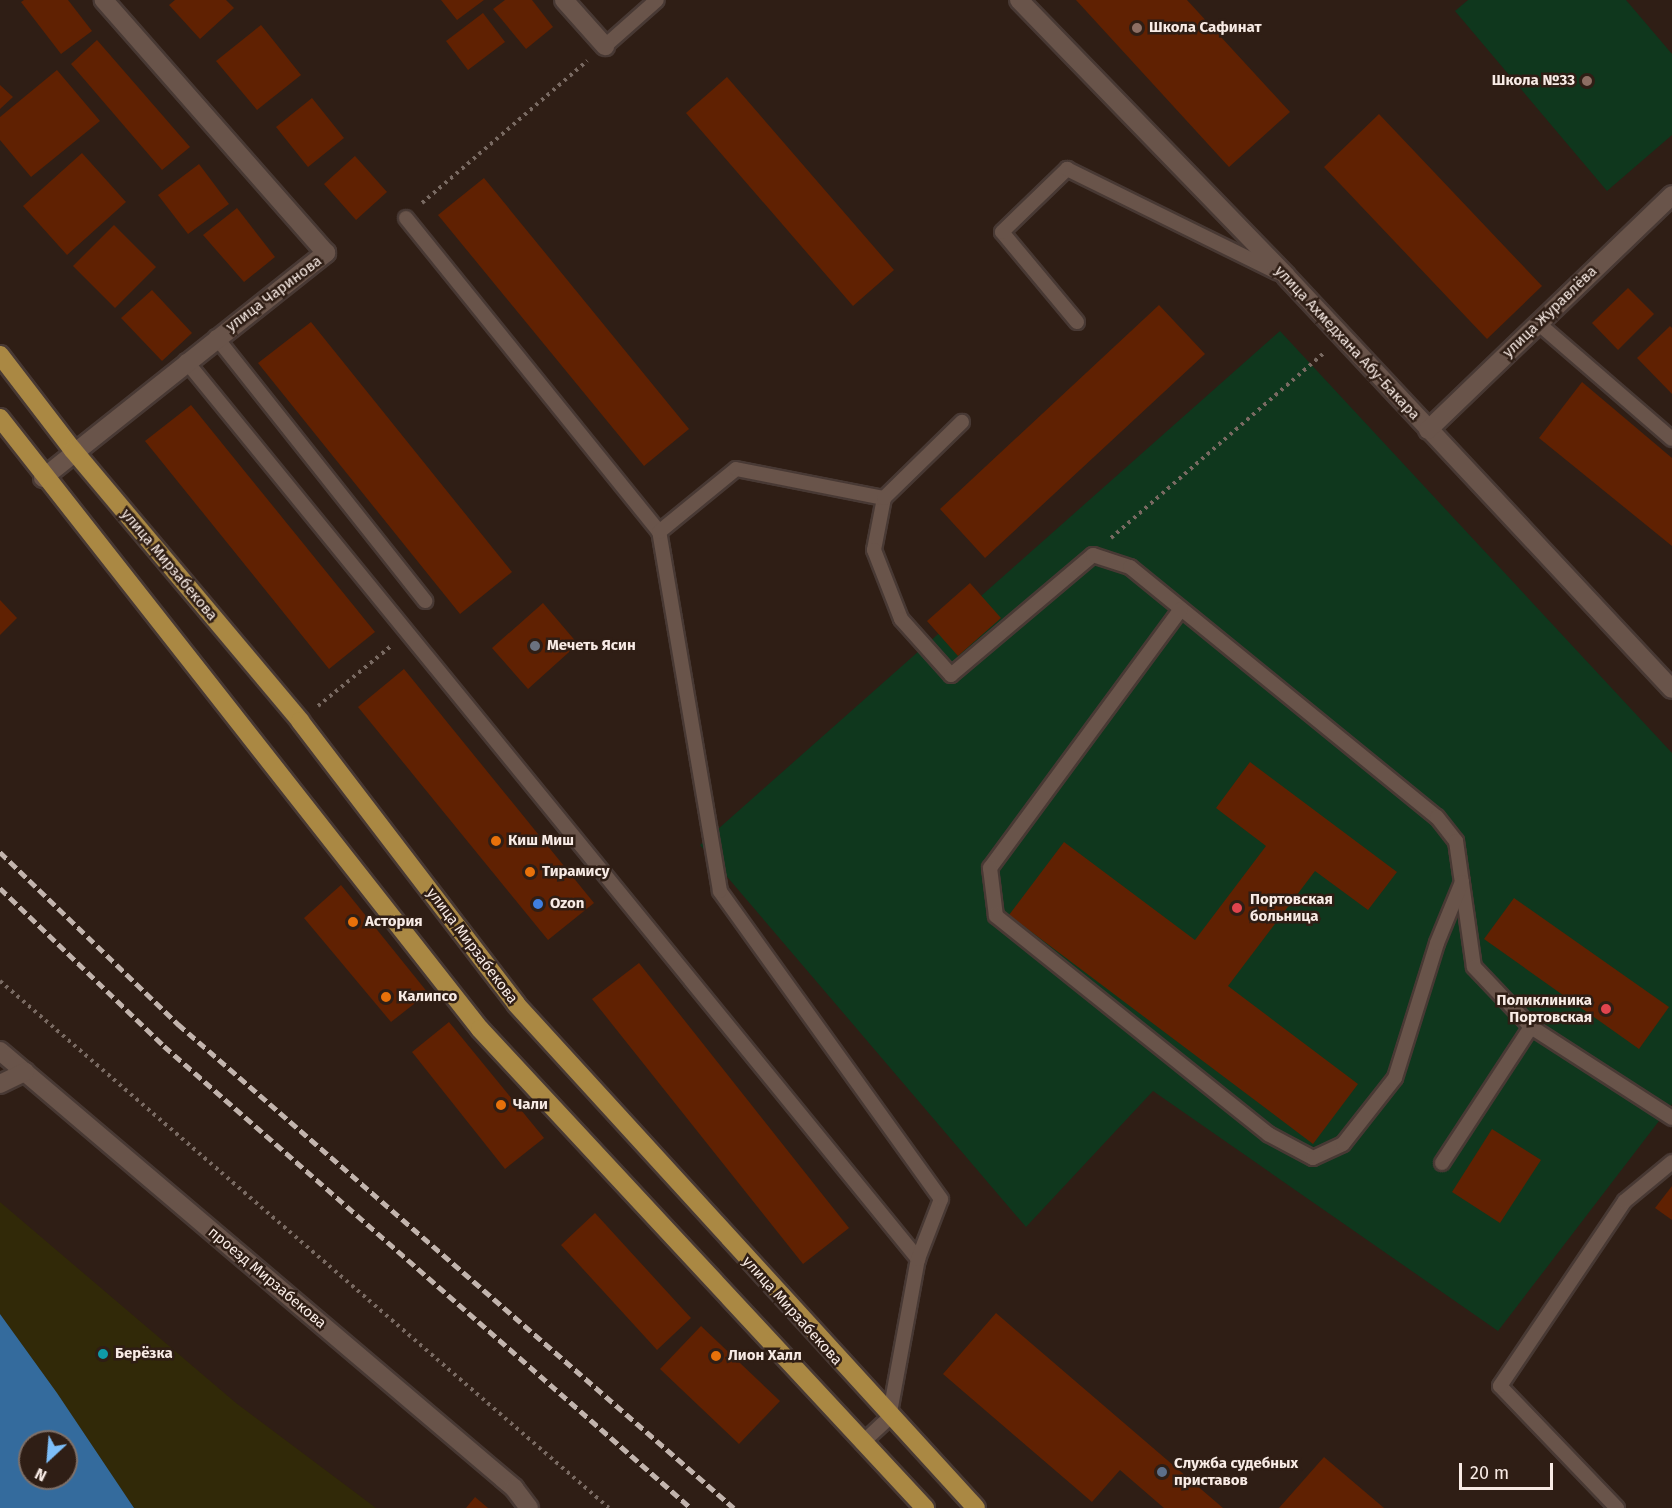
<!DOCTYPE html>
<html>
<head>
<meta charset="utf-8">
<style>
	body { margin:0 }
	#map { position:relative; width:1672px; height:1508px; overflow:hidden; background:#2f1e15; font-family:"Fira Sans",sans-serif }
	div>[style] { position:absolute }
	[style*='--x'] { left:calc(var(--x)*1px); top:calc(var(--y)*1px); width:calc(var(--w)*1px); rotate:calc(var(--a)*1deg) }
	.green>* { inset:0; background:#0f371d }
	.sand>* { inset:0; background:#312908 }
	.water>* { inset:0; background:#346b9d }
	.building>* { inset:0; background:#602102 }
	.path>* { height:4px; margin-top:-2px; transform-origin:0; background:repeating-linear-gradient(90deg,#796a62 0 3px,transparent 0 7.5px) }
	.roads { filter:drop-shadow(2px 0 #483934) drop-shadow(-2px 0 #483934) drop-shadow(0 2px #483934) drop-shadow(0 -2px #483934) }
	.lane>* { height:14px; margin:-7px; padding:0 7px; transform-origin:7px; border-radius:7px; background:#69544a }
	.street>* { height:18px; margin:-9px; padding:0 9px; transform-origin:9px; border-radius:9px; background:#69544a }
	.primary>* { height:18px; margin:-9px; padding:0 9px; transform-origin:9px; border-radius:9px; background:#aa8843 }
	.rail>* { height:4.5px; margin-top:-2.25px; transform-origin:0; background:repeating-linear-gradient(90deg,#c2b4ad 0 9px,transparent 0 13.5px) }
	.dots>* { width:16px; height:16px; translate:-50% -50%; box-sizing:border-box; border:3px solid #2f1e15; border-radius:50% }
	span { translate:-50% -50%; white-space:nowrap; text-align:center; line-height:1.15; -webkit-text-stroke:5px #2f1e15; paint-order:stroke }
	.poi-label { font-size:15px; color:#f8ebe5; font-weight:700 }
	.left { translate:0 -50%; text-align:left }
	.right { translate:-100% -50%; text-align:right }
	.street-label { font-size:15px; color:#f8ebe5 }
	.north { position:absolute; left:18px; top:1430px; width:60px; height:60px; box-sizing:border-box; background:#2f1e15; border:2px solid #7f7068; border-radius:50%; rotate:206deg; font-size:16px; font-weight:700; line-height:24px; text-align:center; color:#f8ebe5 }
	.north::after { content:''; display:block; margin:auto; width:21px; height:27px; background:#7dbef9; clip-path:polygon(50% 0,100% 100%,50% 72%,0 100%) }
	.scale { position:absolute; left:1459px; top:1463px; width:94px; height:27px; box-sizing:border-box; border:3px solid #f8ebe5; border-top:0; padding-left:8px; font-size:18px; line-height:21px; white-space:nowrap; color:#f8ebe5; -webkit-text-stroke:4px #2f1e15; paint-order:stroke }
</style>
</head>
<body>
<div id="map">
	<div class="green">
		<div style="clip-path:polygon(1468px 0,1626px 0,1672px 54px,1672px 135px,1607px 191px,1455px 11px)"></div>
		<div style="clip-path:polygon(1280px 331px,1672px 753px,1672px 1104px,1498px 1331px,1153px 1091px,1026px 1227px,700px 845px)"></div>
	</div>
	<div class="sand">
		<div style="clip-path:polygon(0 1202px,236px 1403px,376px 1508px,134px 1508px,0 1314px)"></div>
	</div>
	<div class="water">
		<div style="clip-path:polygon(evenodd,0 1314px,57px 1393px,134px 1508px,0 1508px,0 1314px,30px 1442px,66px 1442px,66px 1478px,30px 1478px,30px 1442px)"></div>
	</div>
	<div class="building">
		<div style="clip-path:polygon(24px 0,68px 0,92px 31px,61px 54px,21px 2px)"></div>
		<div style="clip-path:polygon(175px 0,226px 0,234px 8px,200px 39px,169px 5px)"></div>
		<div style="clip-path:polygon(441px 0,484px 0,457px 20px)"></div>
		<div style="clip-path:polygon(505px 0,532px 0,553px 27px,526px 49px,493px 9px)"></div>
		<div style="clip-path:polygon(1076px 0,1187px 0,1290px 112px,1229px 167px)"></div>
		<div style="clip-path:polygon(483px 13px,505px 42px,468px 70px,446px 41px)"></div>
		<div style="clip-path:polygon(261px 25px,301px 75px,257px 110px,216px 61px)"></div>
		<div style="clip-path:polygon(97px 40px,190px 147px,162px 170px,71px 64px)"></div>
		<div style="clip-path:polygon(57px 70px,100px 121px,31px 177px,0 140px,0 117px)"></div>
		<div style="clip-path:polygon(727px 77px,894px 270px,853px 306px,686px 113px)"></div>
		<div style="clip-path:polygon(0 85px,13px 97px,0 109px)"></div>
		<div style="clip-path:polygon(312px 98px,344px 138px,308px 167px,276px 127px)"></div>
		<div style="clip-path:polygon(1379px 114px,1542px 286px,1487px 339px,1324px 167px)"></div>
		<div style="clip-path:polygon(82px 153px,126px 202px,67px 255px,23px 206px)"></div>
		<div style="clip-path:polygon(355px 156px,387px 192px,356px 220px,324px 184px)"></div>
		<div style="clip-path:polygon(199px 164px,229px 204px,188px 234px,158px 195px)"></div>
		<div style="clip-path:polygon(484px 178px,689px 429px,644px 466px,438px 215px)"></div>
		<div style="clip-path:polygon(237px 208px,275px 257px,244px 282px,203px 235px)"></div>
		<div style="clip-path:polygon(114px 225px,156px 267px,115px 308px,73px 266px)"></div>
		<div style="clip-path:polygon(1628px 288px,1654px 314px,1618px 350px,1592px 323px)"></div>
		<div style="clip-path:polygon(152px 290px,192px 333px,162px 361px,121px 318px)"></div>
		<div style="clip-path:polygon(1159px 305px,1205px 354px,985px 558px,940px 509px)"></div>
		<div style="clip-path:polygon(311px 322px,512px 572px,460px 614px,258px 363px)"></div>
		<div style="clip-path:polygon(1670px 326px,1672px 328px,1672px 394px,1637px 358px)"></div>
		<div style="clip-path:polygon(1582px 382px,1672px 458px,1672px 546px,1539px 438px)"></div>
		<div style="clip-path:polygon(191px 405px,375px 632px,329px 669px,145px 441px)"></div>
		<div style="clip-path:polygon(970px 583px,1001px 618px,958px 656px,927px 621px)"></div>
		<div style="clip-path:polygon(0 600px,17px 618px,0 635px)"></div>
		<div style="clip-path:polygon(543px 603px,578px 644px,528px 689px,492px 648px)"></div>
		<div style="clip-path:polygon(404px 669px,594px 903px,548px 940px,358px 707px)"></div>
		<div style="clip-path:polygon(1250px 762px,1397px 872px,1368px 910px,1315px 871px,1228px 986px,1358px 1084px,1313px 1144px,1009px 915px,1064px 842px,1195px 940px,1266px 846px,1216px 808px)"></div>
		<div style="clip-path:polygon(341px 885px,428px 993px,391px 1022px,304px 918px)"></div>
		<div style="clip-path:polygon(1514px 898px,1669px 1007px,1639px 1049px,1484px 939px)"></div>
		<div style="clip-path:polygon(639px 963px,849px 1228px,803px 1264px,592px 999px)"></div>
		<div style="clip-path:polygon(449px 1022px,544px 1138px,505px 1169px,412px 1052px)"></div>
		<div style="clip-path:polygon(1492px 1129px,1541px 1160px,1500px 1223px,1452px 1192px)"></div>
		<div style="clip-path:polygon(1672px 1186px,1672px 1220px,1655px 1208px)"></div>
		<div style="clip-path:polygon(595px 1213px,691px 1318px,657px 1350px,561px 1245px)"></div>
		<div style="clip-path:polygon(996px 1313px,1223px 1508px,1164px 1508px,1120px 1470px,1092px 1502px,943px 1374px)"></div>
		<div style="clip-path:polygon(701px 1326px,780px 1401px,739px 1444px,660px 1369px)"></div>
		<div style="clip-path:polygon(1324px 1457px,1384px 1508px,1279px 1508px)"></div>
		<div style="clip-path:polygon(475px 1497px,488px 1508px,466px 1508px)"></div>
	</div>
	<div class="path">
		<div style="--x:422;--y:203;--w:218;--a:-40.7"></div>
		<div style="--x:1111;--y:538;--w:284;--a:-41"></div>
		<div style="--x:318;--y:706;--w:94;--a:-39.4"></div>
		<div style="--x:0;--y:981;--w:805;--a:40.87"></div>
	</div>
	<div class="roads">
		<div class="lane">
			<div style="--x:605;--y:46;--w:69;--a:-41.5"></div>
			<div style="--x:406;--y:218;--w:403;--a:51.1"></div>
			<div style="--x:1077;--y:322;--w:117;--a:-129.8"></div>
			<div style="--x:1002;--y:232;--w:91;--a:-44.1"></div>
			<div style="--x:1067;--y:169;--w:235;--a:26.2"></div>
			<div style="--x:1538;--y:323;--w:177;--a:40.9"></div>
			<div style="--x:216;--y:337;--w:337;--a:51.6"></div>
			<div style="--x:186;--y:361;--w:1159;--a:50.81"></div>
			<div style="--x:884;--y:498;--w:53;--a:100.9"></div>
			<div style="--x:874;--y:550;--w:74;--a:68.6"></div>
			<div style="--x:901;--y:619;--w:75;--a:48.2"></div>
			<div style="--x:951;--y:675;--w:186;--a:-40.2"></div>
			<div style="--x:1093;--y:555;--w:39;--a:18"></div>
			<div style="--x:1130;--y:567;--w:396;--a:39.2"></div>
			<div style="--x:1437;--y:817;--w:31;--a:52"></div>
			<div style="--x:1456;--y:841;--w:127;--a:81.9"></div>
			<div style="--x:1474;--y:967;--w:83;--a:46.5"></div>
			<div style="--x:1531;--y:1027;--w:168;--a:32.8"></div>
			<div style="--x:1181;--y:609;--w:322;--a:126.4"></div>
			<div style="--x:990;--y:868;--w:48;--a:82.9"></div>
			<div style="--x:996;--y:916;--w:349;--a:38.7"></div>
			<div style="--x:1268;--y:1134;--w:51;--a:28.1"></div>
			<div style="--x:1313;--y:1158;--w:33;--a:-25"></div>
			<div style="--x:1343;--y:1144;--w:84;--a:-51.8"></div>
			<div style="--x:1395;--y:1078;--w:141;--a:-72.7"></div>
			<div style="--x:1437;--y:943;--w:66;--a:-67.7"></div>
			<div style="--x:1442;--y:1163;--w:163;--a:-56.8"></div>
			<div style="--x:862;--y:1443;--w:37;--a:-43"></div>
			<div style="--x:889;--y:1418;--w:162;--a:-79.7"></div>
			<div style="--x:918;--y:1259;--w:64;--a:-69"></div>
			<div style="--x:941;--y:1199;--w:379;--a:-125.7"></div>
			<div style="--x:720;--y:891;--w:364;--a:-99.6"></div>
			<div style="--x:659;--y:532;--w:99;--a:-39.3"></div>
			<div style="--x:736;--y:469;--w:151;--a:11.1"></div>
			<div style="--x:884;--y:498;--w:109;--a:-44.3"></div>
			<div style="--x:1617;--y:1508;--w:169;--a:-133.8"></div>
			<div style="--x:1500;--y:1386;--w:223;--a:-56"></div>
			<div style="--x:1625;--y:1201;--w:61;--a:-39.7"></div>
		</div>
		<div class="street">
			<div style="--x:564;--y:0;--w:62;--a:48.3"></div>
			<div style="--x:1019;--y:0;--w:384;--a:45.9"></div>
			<div style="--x:1286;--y:276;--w:565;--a:46.94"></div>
			<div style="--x:1428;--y:430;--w:339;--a:-43.9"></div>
			<div style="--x:43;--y:478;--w:362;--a:-38.5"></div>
			<div style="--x:326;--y:253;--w:337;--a:-131.3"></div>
			<div style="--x:0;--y:1051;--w:675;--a:40.37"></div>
			<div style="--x:514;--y:1488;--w:25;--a:53"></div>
			<div style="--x:0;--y:1084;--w:28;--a:-26"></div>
		</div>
		<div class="primary">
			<div style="--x:0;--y:355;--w:120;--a:52.5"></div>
			<div style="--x:73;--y:450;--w:354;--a:50"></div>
			<div style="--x:300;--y:721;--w:356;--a:52.6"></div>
			<div style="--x:516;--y:1004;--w:682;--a:47.61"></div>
			<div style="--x:0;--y:418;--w:777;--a:51.85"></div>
			<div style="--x:480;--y:1029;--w:654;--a:47.11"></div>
		</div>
	</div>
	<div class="rail">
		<div style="--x:0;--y:852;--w:248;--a:44"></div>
		<div style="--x:178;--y:1024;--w:737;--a:41.04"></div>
		<div style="--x:0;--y:888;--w:228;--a:43.9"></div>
		<div style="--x:164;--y:1046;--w:701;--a:41.24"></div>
	</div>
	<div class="dots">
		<div style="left:1137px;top:28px;background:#8d6e63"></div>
		<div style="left:1587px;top:81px;background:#8d6e63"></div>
		<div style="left:535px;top:646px;background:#6b7280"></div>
		<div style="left:496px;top:841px;background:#e8710a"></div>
		<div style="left:530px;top:872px;background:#e8710a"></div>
		<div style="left:538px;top:904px;background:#3f7fe0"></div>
		<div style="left:1237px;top:908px;background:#e0444e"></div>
		<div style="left:353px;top:922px;background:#e8710a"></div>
		<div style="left:386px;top:997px;background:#e8710a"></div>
		<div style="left:1606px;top:1009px;background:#e0444e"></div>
		<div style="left:501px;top:1105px;background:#e8710a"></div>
		<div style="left:103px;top:1354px;background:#0f9aa8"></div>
		<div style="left:716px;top:1356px;background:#e8710a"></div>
		<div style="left:1162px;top:1472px;background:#5c6f8a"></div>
	</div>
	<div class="poi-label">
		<span class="left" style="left:1149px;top:28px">Школа Сафинат</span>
		<span class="right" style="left:1575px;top:81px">Школа №33</span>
		<span class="left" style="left:547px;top:646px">Мечеть Ясин</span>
		<span class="left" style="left:508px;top:841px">Киш Миш</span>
		<span class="left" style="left:542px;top:872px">Тирамису</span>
		<span class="left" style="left:1250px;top:908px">Портовская<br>больница</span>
		<span class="left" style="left:550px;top:904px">Ozon</span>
		<span class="left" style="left:365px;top:922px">Астория</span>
		<span class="left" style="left:398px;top:997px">Калипсо</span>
		<span class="right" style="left:1592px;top:1009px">Поликлиника<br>Портовская</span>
		<span class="left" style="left:513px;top:1105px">Чали</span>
		<span class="left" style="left:115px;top:1354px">Берёзка</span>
		<span class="left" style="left:728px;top:1356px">Лион Халл</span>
		<span class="left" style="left:1174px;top:1472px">Служба судебных<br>приставов</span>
	</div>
	<div class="street-label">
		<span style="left:274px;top:294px;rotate:-37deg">улица Чаринова</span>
		<span style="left:1550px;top:312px;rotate:-44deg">улица Журавлёва</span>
		<span style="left:1347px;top:343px;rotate:47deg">улица Ахмедхана Абу-Бакара</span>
		<span style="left:169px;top:565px;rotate:50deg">улица Мирзабекова</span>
		<span style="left:472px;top:946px;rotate:53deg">улица Мирзабекова</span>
		<span style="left:267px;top:1278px;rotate:40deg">проезд Мирзабекова</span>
		<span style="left:792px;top:1311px;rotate:48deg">улица Мирзабекова</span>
	</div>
	<div class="north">N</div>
	<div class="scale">20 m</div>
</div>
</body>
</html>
